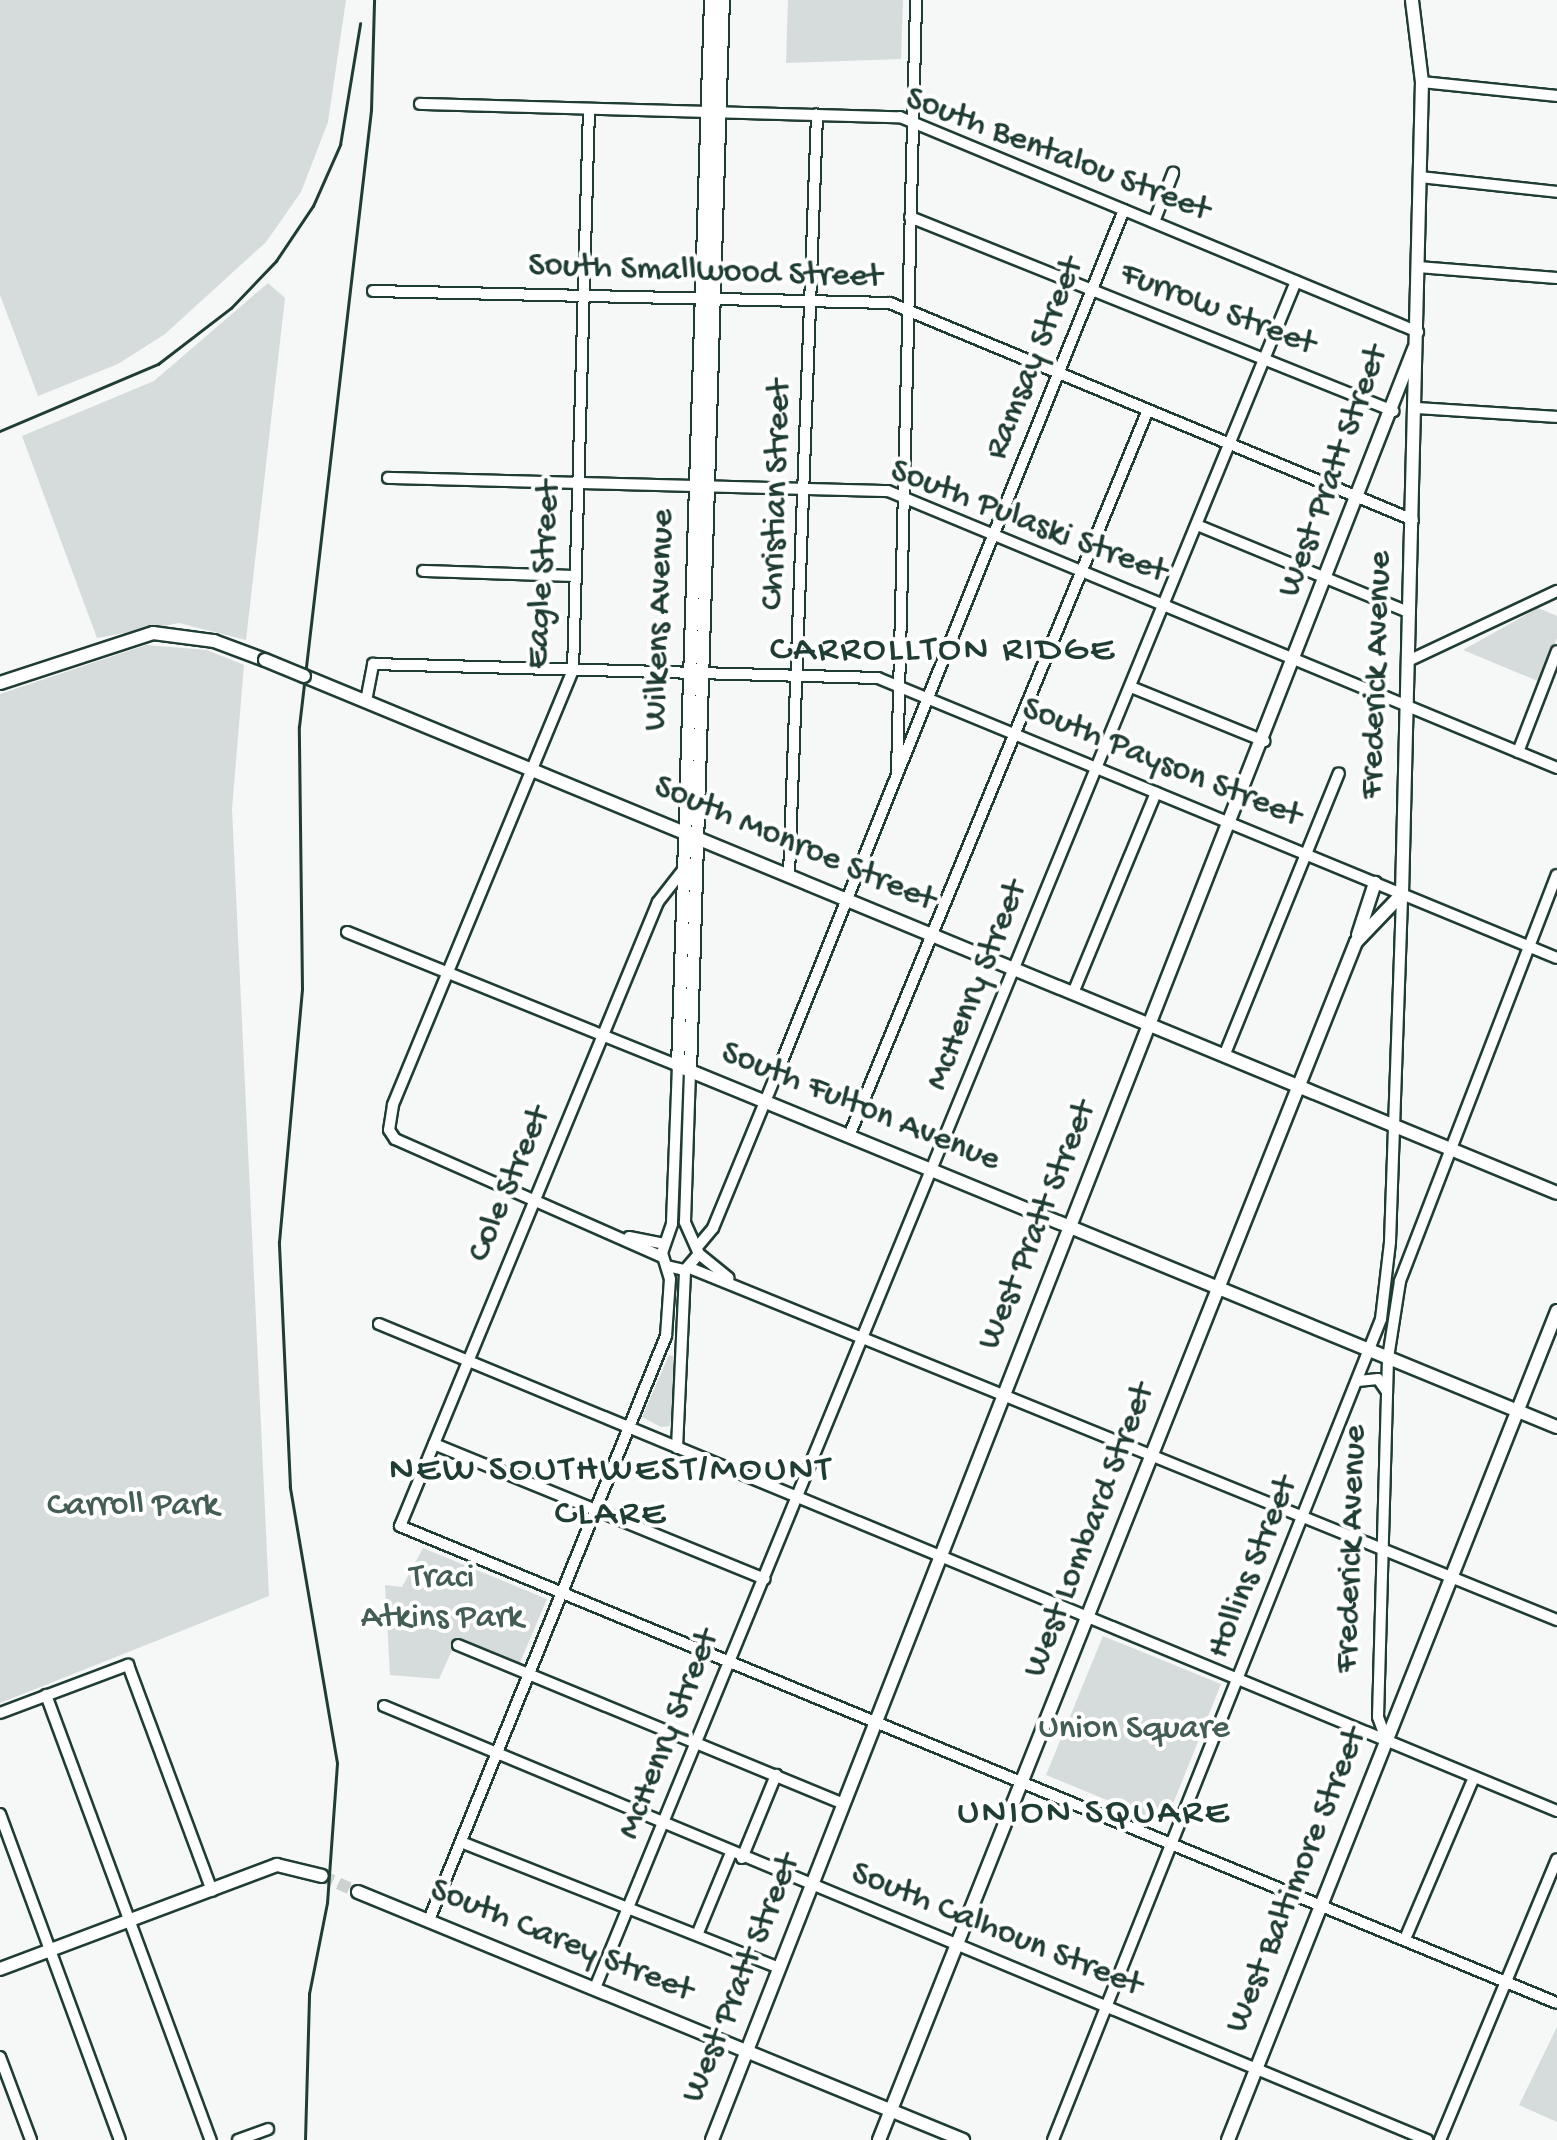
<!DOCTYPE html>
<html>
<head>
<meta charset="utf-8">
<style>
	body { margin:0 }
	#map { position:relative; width:1557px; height:2140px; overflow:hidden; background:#f6f7f7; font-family:"Gochi Hand",sans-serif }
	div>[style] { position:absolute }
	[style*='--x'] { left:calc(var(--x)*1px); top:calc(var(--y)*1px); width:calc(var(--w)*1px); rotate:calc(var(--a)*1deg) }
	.green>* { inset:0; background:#d6dcdb }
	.major-tunnel>* { height:12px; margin-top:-6px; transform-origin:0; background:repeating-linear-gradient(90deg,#cbd2d0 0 12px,transparent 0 18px) }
	.roads { filter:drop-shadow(2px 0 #1f3d34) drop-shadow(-2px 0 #1f3d34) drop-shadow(0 2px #1f3d34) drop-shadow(0 -2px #1f3d34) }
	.minor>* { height:10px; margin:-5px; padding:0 5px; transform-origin:5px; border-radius:5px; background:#fff }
	.major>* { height:12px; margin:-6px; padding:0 6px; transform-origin:6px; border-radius:6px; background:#fff }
	.rail>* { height:2.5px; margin:-1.25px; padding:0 1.25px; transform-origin:1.25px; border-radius:1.25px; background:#1f3d34 }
	.bridges { filter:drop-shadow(2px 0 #1f3d34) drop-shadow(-2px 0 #1f3d34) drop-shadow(0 2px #1f3d34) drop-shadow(0 -2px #1f3d34) }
	.major-bridge>* { height:12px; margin:-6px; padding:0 6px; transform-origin:6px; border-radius:6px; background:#fff }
	span { translate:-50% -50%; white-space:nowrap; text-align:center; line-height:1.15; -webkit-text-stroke:8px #fff; paint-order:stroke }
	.street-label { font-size:35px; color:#1f3d34 }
	.park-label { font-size:35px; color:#445d55 }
	.neighbourhood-label { font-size:38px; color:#1f3d34; letter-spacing:2.5px }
</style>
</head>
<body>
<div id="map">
	<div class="green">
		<div style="clip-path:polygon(0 0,346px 0,328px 122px,301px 192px,266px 242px,165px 334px,118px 364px,38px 396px,0 295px)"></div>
		<div style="clip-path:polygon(788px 0,903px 0,901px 59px,786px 63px)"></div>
		<div style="clip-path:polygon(268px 283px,285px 298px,246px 640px,179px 623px,97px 638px,22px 436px,154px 381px)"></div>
		<div style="clip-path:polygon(1538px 608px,1557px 616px,1557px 638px,1540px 682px,1463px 650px)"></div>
		<div style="clip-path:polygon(146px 645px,207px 650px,244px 665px,232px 809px,269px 1596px,0 1703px,0 694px)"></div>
		<div style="clip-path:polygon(669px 1355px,677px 1357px,676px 1387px,670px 1426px,661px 1427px,642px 1417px)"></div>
		<div style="clip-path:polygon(423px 1548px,547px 1599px,519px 1665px,457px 1639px,439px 1679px,390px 1675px,385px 1585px,402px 1587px)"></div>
		<div style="clip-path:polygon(1103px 1636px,1221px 1684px,1165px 1824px,1046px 1775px)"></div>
		<div style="clip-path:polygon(1557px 2027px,1557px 2122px,1519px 2105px)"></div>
	</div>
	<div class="major-tunnel">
		<div style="--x:322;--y:1876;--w:39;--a:24"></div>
	</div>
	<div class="roads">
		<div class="minor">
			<div style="--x:1422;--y:82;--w:136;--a:5.9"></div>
			<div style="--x:420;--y:104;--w:480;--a:1.6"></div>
			<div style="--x:900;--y:117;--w:561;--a:22.54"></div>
			<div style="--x:589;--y:109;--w:561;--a:91.63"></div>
			<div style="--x:573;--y:670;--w:471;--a:112.5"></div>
			<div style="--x:393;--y:1105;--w:25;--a:99"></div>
			<div style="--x:389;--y:1130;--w:11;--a:56"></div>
			<div style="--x:395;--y:1139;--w:292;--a:23.8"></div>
			<div style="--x:1420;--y:177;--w:138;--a:6.2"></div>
			<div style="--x:910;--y:217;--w:521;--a:21.88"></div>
			<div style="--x:1154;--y:222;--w:53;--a:-68.8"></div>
			<div style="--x:1418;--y:267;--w:139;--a:4.5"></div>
			<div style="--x:373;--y:291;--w:517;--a:1.33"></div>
			<div style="--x:890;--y:303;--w:566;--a:22.53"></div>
			<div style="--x:1418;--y:408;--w:139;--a:3.7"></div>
			<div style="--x:388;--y:478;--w:500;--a:1.49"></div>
			<div style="--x:888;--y:491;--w:724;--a:22.49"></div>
			<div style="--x:1197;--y:525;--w:230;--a:22.4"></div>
			<div style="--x:423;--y:571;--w:153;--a:1.9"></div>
			<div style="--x:1408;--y:661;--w:165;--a:-25.2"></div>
			<div style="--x:1131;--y:687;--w:144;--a:22.1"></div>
			<div style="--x:366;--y:701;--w:38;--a:-79"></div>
			<div style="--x:373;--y:664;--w:505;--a:1.59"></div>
			<div style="--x:878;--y:678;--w:734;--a:22.41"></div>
			<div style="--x:1518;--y:752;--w:108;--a:-68.9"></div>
			<div style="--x:897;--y:774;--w:774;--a:-88.59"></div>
			<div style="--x:683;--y:870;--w:41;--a:128"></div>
			<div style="--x:658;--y:902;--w:675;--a:112.46"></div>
			<div style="--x:400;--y:1526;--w:1251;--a:22.41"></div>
			<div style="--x:789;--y:875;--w:761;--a:-87.89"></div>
			<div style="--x:347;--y:932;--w:357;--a:22"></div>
			<div style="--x:678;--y:1066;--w:158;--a:92.2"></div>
			<div style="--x:672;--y:1224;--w:31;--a:109"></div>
			<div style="--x:662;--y:1253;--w:27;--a:73"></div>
			<div style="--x:670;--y:1279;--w:57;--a:94"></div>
			<div style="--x:666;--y:1336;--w:630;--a:112.09"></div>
			<div style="--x:1073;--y:993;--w:217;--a:-67.5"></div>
			<div style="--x:1224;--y:1056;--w:305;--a:-67.9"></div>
			<div style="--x:849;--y:1136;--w:785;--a:-67.62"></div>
			<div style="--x:629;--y:1237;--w:36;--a:11"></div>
			<div style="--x:698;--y:1246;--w:23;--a:-50"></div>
			<div style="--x:713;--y:1228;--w:181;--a:-67.6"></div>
			<div style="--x:782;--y:1061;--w:917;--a:-68.11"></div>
			<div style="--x:699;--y:1254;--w:38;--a:39"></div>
			<div style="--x:667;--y:1266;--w:18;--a:13"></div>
			<div style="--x:685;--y:1270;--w:21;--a:-49"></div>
			<div style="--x:699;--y:1254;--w:35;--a:-114"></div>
			<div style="--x:685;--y:1222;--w:151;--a:-88.1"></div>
			<div style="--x:690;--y:1268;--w:936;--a:22.1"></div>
			<div style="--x:379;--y:1324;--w:1275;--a:22.46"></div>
			<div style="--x:1358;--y:1381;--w:20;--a:-6"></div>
			<div style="--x:1378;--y:1379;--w:16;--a:55"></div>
			<div style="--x:434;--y:1444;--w:357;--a:22.2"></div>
			<div style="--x:677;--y:1448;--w:178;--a:-87.4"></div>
			<div style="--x:458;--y:1645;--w:417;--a:22.4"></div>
			<div style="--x:46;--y:1695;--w:475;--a:69.7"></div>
			<div style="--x:384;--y:1706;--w:1130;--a:22.59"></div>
			<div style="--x:0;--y:1713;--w:137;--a:-20.6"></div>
			<div style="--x:128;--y:1665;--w:241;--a:69.6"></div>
			<div style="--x:1386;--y:1739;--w:23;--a:-110"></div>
			<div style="--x:1378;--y:1717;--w:359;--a:-88.4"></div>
			<div style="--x:1388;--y:1358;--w:78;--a:-81.1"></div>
			<div style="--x:1400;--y:1281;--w:435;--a:-68.9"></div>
			<div style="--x:0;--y:1814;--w:347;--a:69.8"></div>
			<div style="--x:461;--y:1842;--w:342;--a:21.6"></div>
			<div style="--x:742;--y:1858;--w:90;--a:-67.7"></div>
			<div style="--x:697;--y:1935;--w:89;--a:-67.5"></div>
			<div style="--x:1405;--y:1939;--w:176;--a:-66.9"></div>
			<div style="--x:595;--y:1988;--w:1845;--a:-67.67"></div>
			<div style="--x:0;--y:2057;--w:89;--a:69.5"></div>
			<div style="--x:238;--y:2140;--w:32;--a:-20"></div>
			<div style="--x:1053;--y:2140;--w:884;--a:-68.22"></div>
			<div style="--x:1381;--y:1319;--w:78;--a:-83.3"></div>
			<div style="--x:1390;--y:1242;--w:348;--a:-88"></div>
			<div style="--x:1440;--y:2140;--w:304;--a:-67.4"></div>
		</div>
		<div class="major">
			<div style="--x:711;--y:0;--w:1067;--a:91.77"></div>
			<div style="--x:678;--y:1066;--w:950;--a:22.33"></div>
			<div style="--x:304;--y:676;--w:1355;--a:22.42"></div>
			<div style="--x:0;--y:683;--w:161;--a:-18.1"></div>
			<div style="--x:153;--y:633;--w:62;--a:7.5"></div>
			<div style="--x:214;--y:641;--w:54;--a:20.4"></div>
			<div style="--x:1358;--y:935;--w:55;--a:-71.9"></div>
			<div style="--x:690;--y:1071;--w:1072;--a:-88.24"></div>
			<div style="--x:358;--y:1892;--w:654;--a:22.29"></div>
			<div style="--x:0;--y:1969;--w:296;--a:-20.6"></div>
			<div style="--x:277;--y:1865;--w:46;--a:13.7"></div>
			<div style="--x:712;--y:2140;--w:1924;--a:-68.6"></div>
			<div style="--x:879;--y:2140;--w:1289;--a:-68.29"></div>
			<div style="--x:1356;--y:942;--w:66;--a:-46.2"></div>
			<div style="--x:1402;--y:894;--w:812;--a:-88.59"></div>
			<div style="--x:1422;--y:82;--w:83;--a:-97"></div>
			<div style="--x:1228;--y:2140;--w:892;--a:-68.35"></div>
		</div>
	</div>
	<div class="rail">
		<div style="--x:0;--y:431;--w:172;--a:-23"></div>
		<div style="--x:158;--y:364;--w:92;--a:-37.5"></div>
		<div style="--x:231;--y:308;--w:65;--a:-46.2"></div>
		<div style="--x:276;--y:261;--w:66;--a:-56.1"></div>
		<div style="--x:313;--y:206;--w:67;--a:-66.1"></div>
		<div style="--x:340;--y:145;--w:123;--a:-80.6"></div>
		<div style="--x:305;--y:2140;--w:146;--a:-88.4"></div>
		<div style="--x:309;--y:1994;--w:93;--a:-78.8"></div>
		<div style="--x:327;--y:1903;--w:140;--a:-85.9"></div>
		<div style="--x:337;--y:1763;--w:280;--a:-99.7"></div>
		<div style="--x:290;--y:1487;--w:245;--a:-92.6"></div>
		<div style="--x:279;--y:1242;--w:254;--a:-84.8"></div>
		<div style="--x:302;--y:989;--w:262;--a:-90.7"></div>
		<div style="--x:299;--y:727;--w:621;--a:-83.34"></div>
		<div style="--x:371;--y:110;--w:110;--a:-88.4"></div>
	</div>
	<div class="bridges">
		<div class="major-bridge">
			<div style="--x:265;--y:660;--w:42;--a:22.3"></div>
		</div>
	</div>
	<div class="street-label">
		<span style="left:1057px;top:156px;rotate:21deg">South Bentalou Street</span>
		<span style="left:705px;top:273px;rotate:2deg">South Smallwood Street</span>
		<span style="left:1217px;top:311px;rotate:21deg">Furrow Street</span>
		<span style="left:1036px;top:359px;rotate:-68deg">Ramsay Street</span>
		<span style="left:1335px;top:472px;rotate:-70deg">West Pratt Street</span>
		<span style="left:778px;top:495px;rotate:-88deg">Christian Street</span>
		<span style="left:1028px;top:523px;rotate:21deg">South Pulaski Street</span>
		<span style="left:545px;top:575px;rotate:-86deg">Eagle Street</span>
		<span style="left:661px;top:620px;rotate:-88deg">Wilkens Avenue</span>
		<span style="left:1378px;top:675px;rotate:-88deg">Frederick Avenue</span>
		<span style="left:1161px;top:764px;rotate:22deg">South Payson Street</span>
		<span style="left:794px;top:845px;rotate:23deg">South Monroe Street</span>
		<span style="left:978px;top:986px;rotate:-68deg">McHenry Street</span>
		<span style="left:860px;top:1108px;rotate:22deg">South Fulton Avenue</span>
		<span style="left:511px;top:1185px;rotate:-67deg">Cole Street</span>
		<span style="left:1039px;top:1226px;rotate:-68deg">West Pratt Street</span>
		<span style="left:1091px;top:1531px;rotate:-69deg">West Lombard Street</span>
		<span style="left:1353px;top:1549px;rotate:-88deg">Frederick Avenue</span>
		<span style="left:1254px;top:1568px;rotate:-68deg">Hollins Street</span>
		<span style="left:670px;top:1735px;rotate:-68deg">McHenry Street</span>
		<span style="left:1298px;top:1881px;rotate:-68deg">West Baltimore Street</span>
		<span style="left:996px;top:1931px;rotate:22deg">South Calhoun Street</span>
		<span style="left:561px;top:1942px;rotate:22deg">South Carey Street</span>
		<span style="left:743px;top:1979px;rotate:-68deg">West Pratt Street</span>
	</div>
	<div class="park-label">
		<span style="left:133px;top:1507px">Carroll Park</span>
		<span style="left:442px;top:1599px">Traci<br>Atkins Park</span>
		<span style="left:1134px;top:1730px">Union Square</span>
	</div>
	<div class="neighbourhood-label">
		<span style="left:943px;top:652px">CARROLLTON RIDGE</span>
		<span style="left:611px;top:1494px">NEW SOUTHWEST/MOUNT<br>CLARE</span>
		<span style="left:1094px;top:1815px">UNION SQUARE</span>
	</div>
</div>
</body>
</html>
